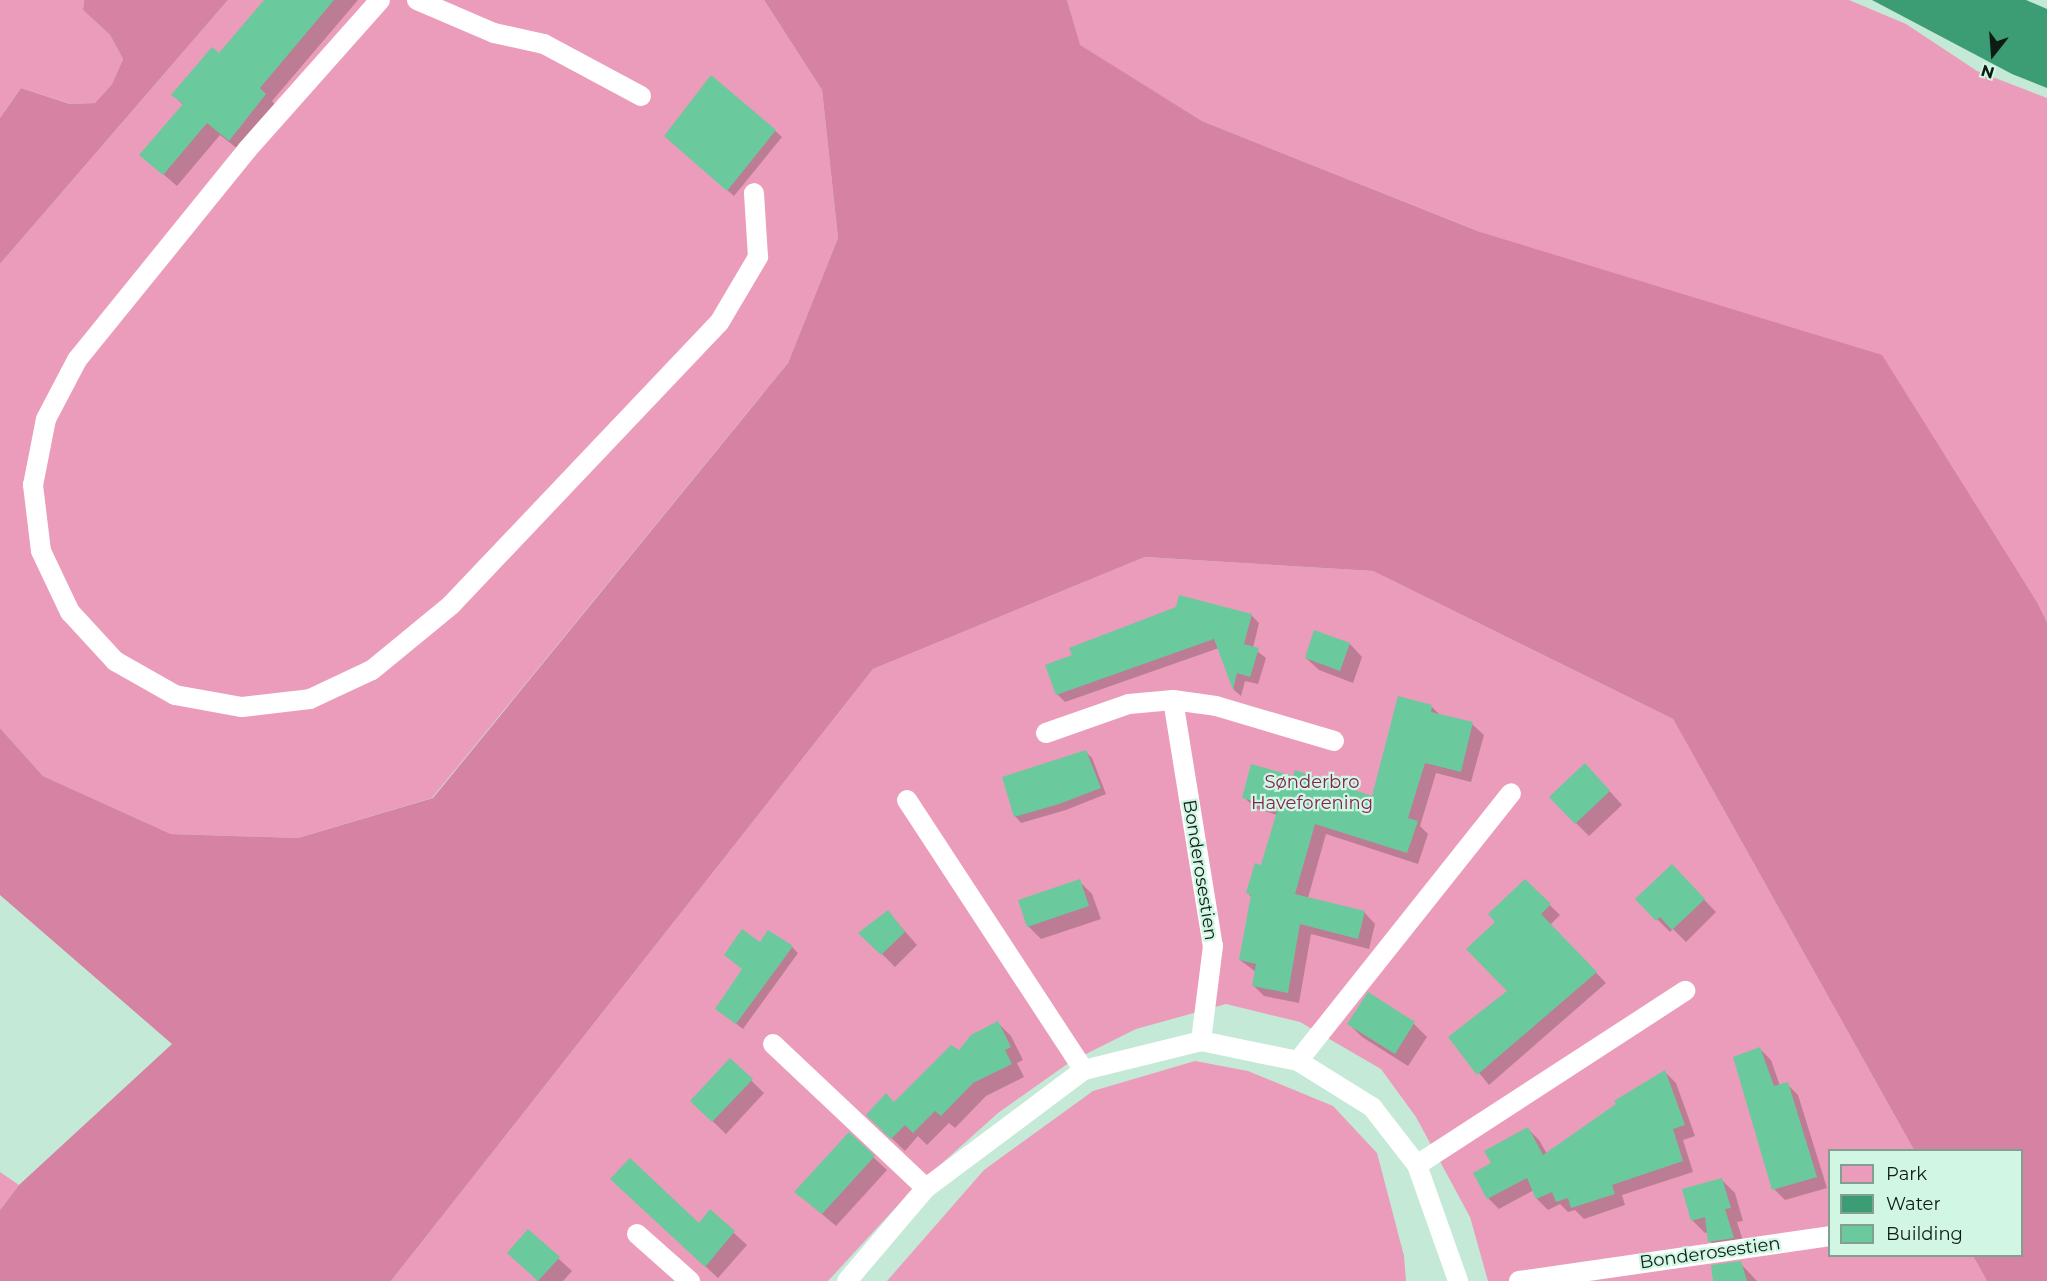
<!DOCTYPE html>
<html>
<head>
<meta charset="utf-8">
<style>
	body { margin:0 }
	#map { position:relative; width:2047px; height:1281px; overflow:hidden; background:#c4e9d6; font-family:Montserrat,sans-serif }
	div>[style] { position:absolute }
	[style*='--x'] { left:calc(var(--x)*1px); top:calc(var(--y)*1px); width:calc(var(--w)*1px); rotate:calc(var(--a)*1deg) }
	.green>* { inset:0; background:#eb9cba }
	.forest>* { inset:0; background:#d682a3 }
	.water>* { inset:0; background:#3c9d74 }
	.shadow>* { inset:0; background:#0003 }
	.building>* { inset:0; background:#6bc99e }
	.service>* { height:20px; margin:-10px; padding:0 10px; transform-origin:10px; border-radius:10px; background:#fff }
	span { translate:-50% -50%; white-space:nowrap; text-align:center; line-height:1.15; -webkit-text-stroke:4.5px #d1f6e3; paint-order:stroke }
	.park-label { font-size:18px; color:#852252 }
	.street-label { font-size:18px; color:#0f1c16 }
	.legend { position:absolute; left:1828px; top:1149px; width:195px; height:108px; box-sizing:border-box; background:#d1f6e3; border:2px solid #839f91; margin:0; padding:8px 10px; list-style:none; font-size:18px; color:#0f1c16 }
	.legend li { display:flex; align-items:center; gap:12px; height:30px }
	.legend b { width:30px; border:2px solid #839f91 }
	.north { position:absolute; left:1963px; top:24px; width:60px; height:60px; -webkit-text-stroke:4px #d1f6e3; paint-order:stroke; rotate:197deg; font-size:16px; font-weight:700; line-height:24px; text-align:center; color:#0f1c16 }
	.north::after { content:''; display:block; margin:auto; width:21px; height:27px; background:#0f1c16; clip-path:polygon(50% 0,100% 100%,50% 72%,0 100%) }
</style>
</head>
<body>
<div id="map">
	<div class="green">
		<div style="clip-path:polygon(0 0,84px 0,83px 10px,110px 35px,123px 59px,112px 84px,95px 103px,71px 104px,21px 88px,0 118px)"></div>
		<div style="clip-path:polygon(228px 0,764px 0,822px 90px,838px 238px,788px 363px,432px 798px,298px 838px,171px 834px,43px 776px,0 728px,0 264px)"></div>
		<div style="clip-path:polygon(1067px 0,1849px 0,1906px 24px,1977px 71px,2047px 98px,2047px 622px,2038px 604px,1480px 232px,1202px 121px,1079px 45px)"></div>
		<div style="clip-path:polygon(1145px 557px,1373px 571px,1673px 719px,1914px 1150px,1830px 1150px,1830px 1256px,1973px 1256px,1987px 1281px,1488px 1281px,1470px 1217px,1416px 1117px,1381px 1069px,1300px 1022px,1226px 1004px,1136px 1029px,1070px 1062px,998px 1113px,911px 1191px,828px 1281px,391px 1281px,873px 669px)"></div>
		<div style="clip-path:polygon(1195px 1061px,1248px 1071px,1333px 1106px,1377px 1153px,1404px 1256px,1406px 1281px,887px 1281px,984px 1170px,1093px 1091px)"></div>
		<div style="clip-path:polygon(0 1172px,19px 1185px,0 1210px)"></div>
	</div>
	<div class="forest">
		<div style="clip-path:polygon(84px 0,228px 0,0 264px,0 118px,21px 88px,70px 104px,95px 103px,112px 84px,123px 59px,110px 35px,83px 10px)"></div>
		<div style="clip-path:polygon(764px 0,1067px 0,1080px 45px,1202px 121px,1480px 232px,1882px 355px,2038px 604px,2047px 622px,2047px 1281px,1987px 1281px,1973px 1256px,2022px 1256px,2022px 1150px,1914px 1150px,1673px 719px,1373px 571px,1145px 557px,873px 669px,391px 1281px,0 1281px,0 1210px,19px 1185px,172px 1044px,0 895px,0 728px,43px 776px,171px 834px,298px 838px,433px 798px,788px 363px,838px 238px,822px 90px)"></div>
	</div>
	<div class="water">
		<div style="clip-path:polygon(1872px 0,2026px 0,2047px 9px,2047px 88px,2012px 74px)"></div>
	</div>
	<div class="shadow">
		<div style="clip-path:polygon(269px 0,358px 0,272px 101px,278px 108px,243px 153px,220px 135px,177px 186px,141px 155px,184px 106px,173px 95px,219px 55px)"></div>
		<div style="clip-path:polygon(752px 110px,782px 137px,734px 196px,672px 142px)"></div>
		<div style="clip-path:polygon(1251px 615px,1259px 623px,1253px 648px,1266px 658px,1258px 684px,1245px 681px,1241px 696px,1234px 690px,1219px 648px,1065px 702px,1057px 694px)"></div>
		<div style="clip-path:polygon(1350px 644px,1362px 657px,1353px 683px,1319px 670px,1306px 658px)"></div>
		<div style="clip-path:polygon(1432px 707px,1441px 716px,1472px 724px,1484px 735px,1471px 782px,1436px 773px,1420px 826px,1428px 834px,1418px 864px,1326px 834px,1308px 898px,1364px 912px,1375px 924px,1369px 949px,1311px 934px,1299px 1003px,1264px 996px,1253px 985px,1256px 972px,1240px 960px,1252px 898px,1248px 893px,1262px 867px,1277px 815px,1255px 808px,1244px 797px,1373px 798px)"></div>
		<div style="clip-path:polygon(1086px 752px,1092px 758px,1106px 794px,1066px 810px,1021px 823px,1015px 816px)"></div>
		<div style="clip-path:polygon(1598px 778px,1622px 805px,1589px 836px,1576px 823px)"></div>
		<div style="clip-path:polygon(1684px 879px,1716px 912px,1686px 942px,1673px 929px,1670px 932px,1637px 899px)"></div>
		<div style="clip-path:polygon(1079px 881px,1092px 894px,1101px 919px,1041px 939px,1028px 926px)"></div>
		<div style="clip-path:polygon(1525px 881px,1560px 915px,1550px 925px,1606px 983px,1489px 1085px,1450px 1038px,1509px 992px)"></div>
		<div style="clip-path:polygon(888px 912px,917px 945px,895px 967px,861px 933px)"></div>
		<div style="clip-path:polygon(761px 944px,792px 947px,798px 953px,743px 1029px,717px 1009px)"></div>
		<div style="clip-path:polygon(998px 1023px,1011px 1036px,1023px 1060px,1017px 1063px,1024px 1077px,986px 1096px,955px 1128px,949px 1123px,927px 1145px,918px 1136px,905px 1151px,881px 1128px,895px 1104px)"></div>
		<div style="clip-path:polygon(1349px 1024px,1414px 1024px,1427px 1037px,1408px 1066px,1362px 1037px)"></div>
		<div style="clip-path:polygon(1760px 1049px,1771px 1060px,1780px 1086px,1787px 1084px,1798px 1095px,1827px 1188px,1785px 1200px,1774px 1189px)"></div>
		<div style="clip-path:polygon(730px 1060px,764px 1093px,726px 1134px,705px 1114px)"></div>
		<div style="clip-path:polygon(1665px 1072px,1676px 1083px,1695px 1136px,1683px 1140px,1693px 1172px,1622px 1195px,1625px 1205px,1584px 1219px,1575px 1210px,1568px 1212px,1560px 1204px,1548px 1210px,1537px 1199px,1534px 1190px,1499px 1209px,1488px 1198px,1493px 1164px,1528px 1129px,1539px 1140px,1547px 1154px)"></div>
		<div style="clip-path:polygon(849px 1135px,887px 1170px,836px 1226px,796px 1192px)"></div>
		<div style="clip-path:polygon(1722px 1180px,1735px 1193px,1743px 1221px,1737px 1222px,1746px 1250px,1723px 1254px,1710px 1241px,1708px 1232px,1705px 1233px,1692px 1220px)"></div>
		<div style="clip-path:polygon(625px 1192px,699px 1225px,711px 1212px,747px 1245px,718px 1278px)"></div>
		<div style="clip-path:polygon(528px 1231px,572px 1271px,563px 1281px,538px 1281px,522px 1265px)"></div>
		<div style="clip-path:polygon(1740px 1263px,1757px 1281px,1715px 1281px)"></div>
	</div>
	<div class="building">
		<div style="clip-path:polygon(264px 0,334px 0,260px 88px,266px 94px,229px 141px,207px 123px,163px 175px,139px 155px,183px 104px,171px 95px,212px 47px,219px 53px)"></div>
		<div style="clip-path:polygon(711px 75px,776px 130px,727px 191px,664px 136px)"></div>
		<div style="clip-path:polygon(1179px 595px,1252px 614px,1244px 644px,1259px 648px,1250px 677px,1237px 673px,1233px 690px,1214px 639px,1056px 695px,1045px 665px,1072px 655px,1069px 648px,1176px 607px)"></div>
		<div style="clip-path:polygon(1314px 630px,1350px 643px,1340px 671px,1305px 658px)"></div>
		<div style="clip-path:polygon(1398px 696px,1432px 705px,1431px 712px,1473px 722px,1461px 772px,1425px 763px,1408px 818px,1418px 821px,1407px 853px,1315px 824px,1295px 894px,1365px 911px,1358px 939px,1300px 924px,1288px 993px,1252px 986px,1256px 964px,1239px 960px,1251px 895px,1246px 893px,1255px 863px,1261px 865px,1278px 808px,1242px 798px,1251px 764px,1293px 776px,1295px 770px,1372px 796px)"></div>
		<div style="clip-path:polygon(1086px 750px,1101px 788px,1059px 804px,1014px 817px,1002px 777px)"></div>
		<div style="clip-path:polygon(1585px 763px,1610px 791px,1575px 824px,1549px 797px)"></div>
		<div style="clip-path:polygon(1672px 864px,1705px 899px,1672px 930px,1660px 917px,1656px 921px,1635px 899px)"></div>
		<div style="clip-path:polygon(1080px 879px,1089px 906px,1027px 927px,1018px 900px)"></div>
		<div style="clip-path:polygon(1525px 879px,1551px 904px,1541px 914px,1597px 972px,1477px 1075px,1448px 1037px,1507px 991px,1466px 949px,1495px 922px,1488px 914px)"></div>
		<div style="clip-path:polygon(888px 910px,905px 932px,881px 955px,858px 933px)"></div>
		<div style="clip-path:polygon(742px 929px,760px 942px,768px 930px,793px 946px,736px 1024px,715px 1009px,742px 969px,724px 955px)"></div>
		<div style="clip-path:polygon(1368px 992px,1415px 1022px,1395px 1054px,1347px 1024px)"></div>
		<div style="clip-path:polygon(998px 1021px,1011px 1047px,1005px 1050px,1012px 1064px,973px 1083px,941px 1116px,935px 1111px,913px 1133px,905px 1125px,891px 1139px,866px 1115px,886px 1093px,894px 1102px,951px 1045px,959px 1050px,971px 1035px)"></div>
		<div style="clip-path:polygon(1760px 1047px,1774px 1086px,1788px 1082px,1817px 1177px,1772px 1190px,1733px 1057px)"></div>
		<div style="clip-path:polygon(730px 1058px,753px 1079px,712px 1122px,690px 1101px)"></div>
		<div style="clip-path:polygon(1665px 1070px,1685px 1125px,1673px 1129px,1683px 1161px,1612px 1185px,1615px 1194px,1571px 1208px,1568px 1198px,1556px 1202px,1552px 1192px,1536px 1199px,1527px 1178px,1487px 1199px,1473px 1173px,1491px 1163px,1484px 1151px,1528px 1127px,1543px 1155px,1616px 1104px,1614px 1101px)"></div>
		<div style="clip-path:polygon(849px 1132px,875px 1156px,822px 1214px,794px 1192px)"></div>
		<div style="clip-path:polygon(630px 1158px,699px 1223px,710px 1209px,735px 1231px,705px 1267px,610px 1179px)"></div>
		<div style="clip-path:polygon(1722px 1178px,1731px 1208px,1725px 1209px,1734px 1238px,1708px 1242px,1705px 1217px,1691px 1221px,1682px 1189px)"></div>
		<div style="clip-path:polygon(528px 1229px,560px 1257px,538px 1281px,507px 1253px)"></div>
		<div style="clip-path:polygon(1741px 1261px,1747px 1281px,1713px 1281px,1711px 1265px)"></div>
	</div>
	<div class="service">
		<div style="--x:380;--y:0;--w:200;--a:131.6"></div>
		<div style="--x:247;--y:150;--w:270;--a:129"></div>
		<div style="--x:77;--y:360;--w:67;--a:117.7"></div>
		<div style="--x:46;--y:419;--w:67;--a:101.1"></div>
		<div style="--x:33;--y:485;--w:66;--a:83.1"></div>
		<div style="--x:41;--y:551;--w:68;--a:64.6"></div>
		<div style="--x:70;--y:612;--w:67;--a:47.4"></div>
		<div style="--x:115;--y:661;--w:69;--a:29.5"></div>
		<div style="--x:175;--y:695;--w:68;--a:10.2"></div>
		<div style="--x:242;--y:707;--w:68;--a:-6.7"></div>
		<div style="--x:310;--y:699;--w:68;--a:-25.1"></div>
		<div style="--x:372;--y:670;--w:102;--a:-39.4"></div>
		<div style="--x:451;--y:605;--w:389;--a:-46.5"></div>
		<div style="--x:719;--y:323;--w:77;--a:-59.4"></div>
		<div style="--x:758;--y:257;--w:64;--a:-93.6"></div>
		<div style="--x:417;--y:0;--w:84;--a:23.2"></div>
		<div style="--x:494;--y:33;--w:51;--a:12.4"></div>
		<div style="--x:544;--y:44;--w:110;--a:28.2"></div>
		<div style="--x:1173;--y:700;--w:249;--a:80.8"></div>
		<div style="--x:1213;--y:946;--w:96;--a:97.2"></div>
		<div style="--x:1046;--y:733;--w:88;--a:-19.3"></div>
		<div style="--x:1129;--y:704;--w:44;--a:-5.2"></div>
		<div style="--x:1173;--y:700;--w:43;--a:7.9"></div>
		<div style="--x:1216;--y:706;--w:123;--a:16.5"></div>
		<div style="--x:907;--y:800;--w:323;--a:56.8"></div>
		<div style="--x:773;--y:1044;--w:210;--a:43.3"></div>
		<div style="--x:1298;--y:1061;--w:342;--a:-51.5"></div>
		<div style="--x:1417;--y:1165;--w:320;--a:-33"></div>
		<div style="--x:637;--y:1234;--w:71;--a:41.6"></div>
		<div style="--x:847;--y:1281;--w:122;--a:-49.7"></div>
		<div style="--x:926;--y:1188;--w:197;--a:-36.8"></div>
		<div style="--x:1084;--y:1070;--w:121;--a:-13.9"></div>
		<div style="--x:1201;--y:1041;--w:99;--a:11.7"></div>
		<div style="--x:1298;--y:1061;--w:87;--a:31.9"></div>
		<div style="--x:1372;--y:1107;--w:73;--a:52.2"></div>
		<div style="--x:1417;--y:1165;--w:123;--a:70.5"></div>
		<div style="--x:1519;--y:1281;--w:314;--a:-8.2"></div>
	</div>
	<div class="park-label">
		<span style="left:1312px;top:793px">Sønderbro<br>Haveforening</span>
	</div>
	<div class="street-label">
		<span style="left:1200px;top:870px;rotate:81deg">Bonderosestien</span>
		<span style="left:1710px;top:1253px;rotate:-8deg">Bonderosestien</span>
	</div>
	<ul class="legend">
	<li><b style="height:16px;background:#eb9cba"></b>Park</li>
	<li><b style="height:16px;background:#3c9d74"></b>Water</li>
	<li><b style="height:16px;background:#6bc99e"></b>Building</li>
	</ul>
	<div class="north">N</div>
</div>
</body>
</html>
